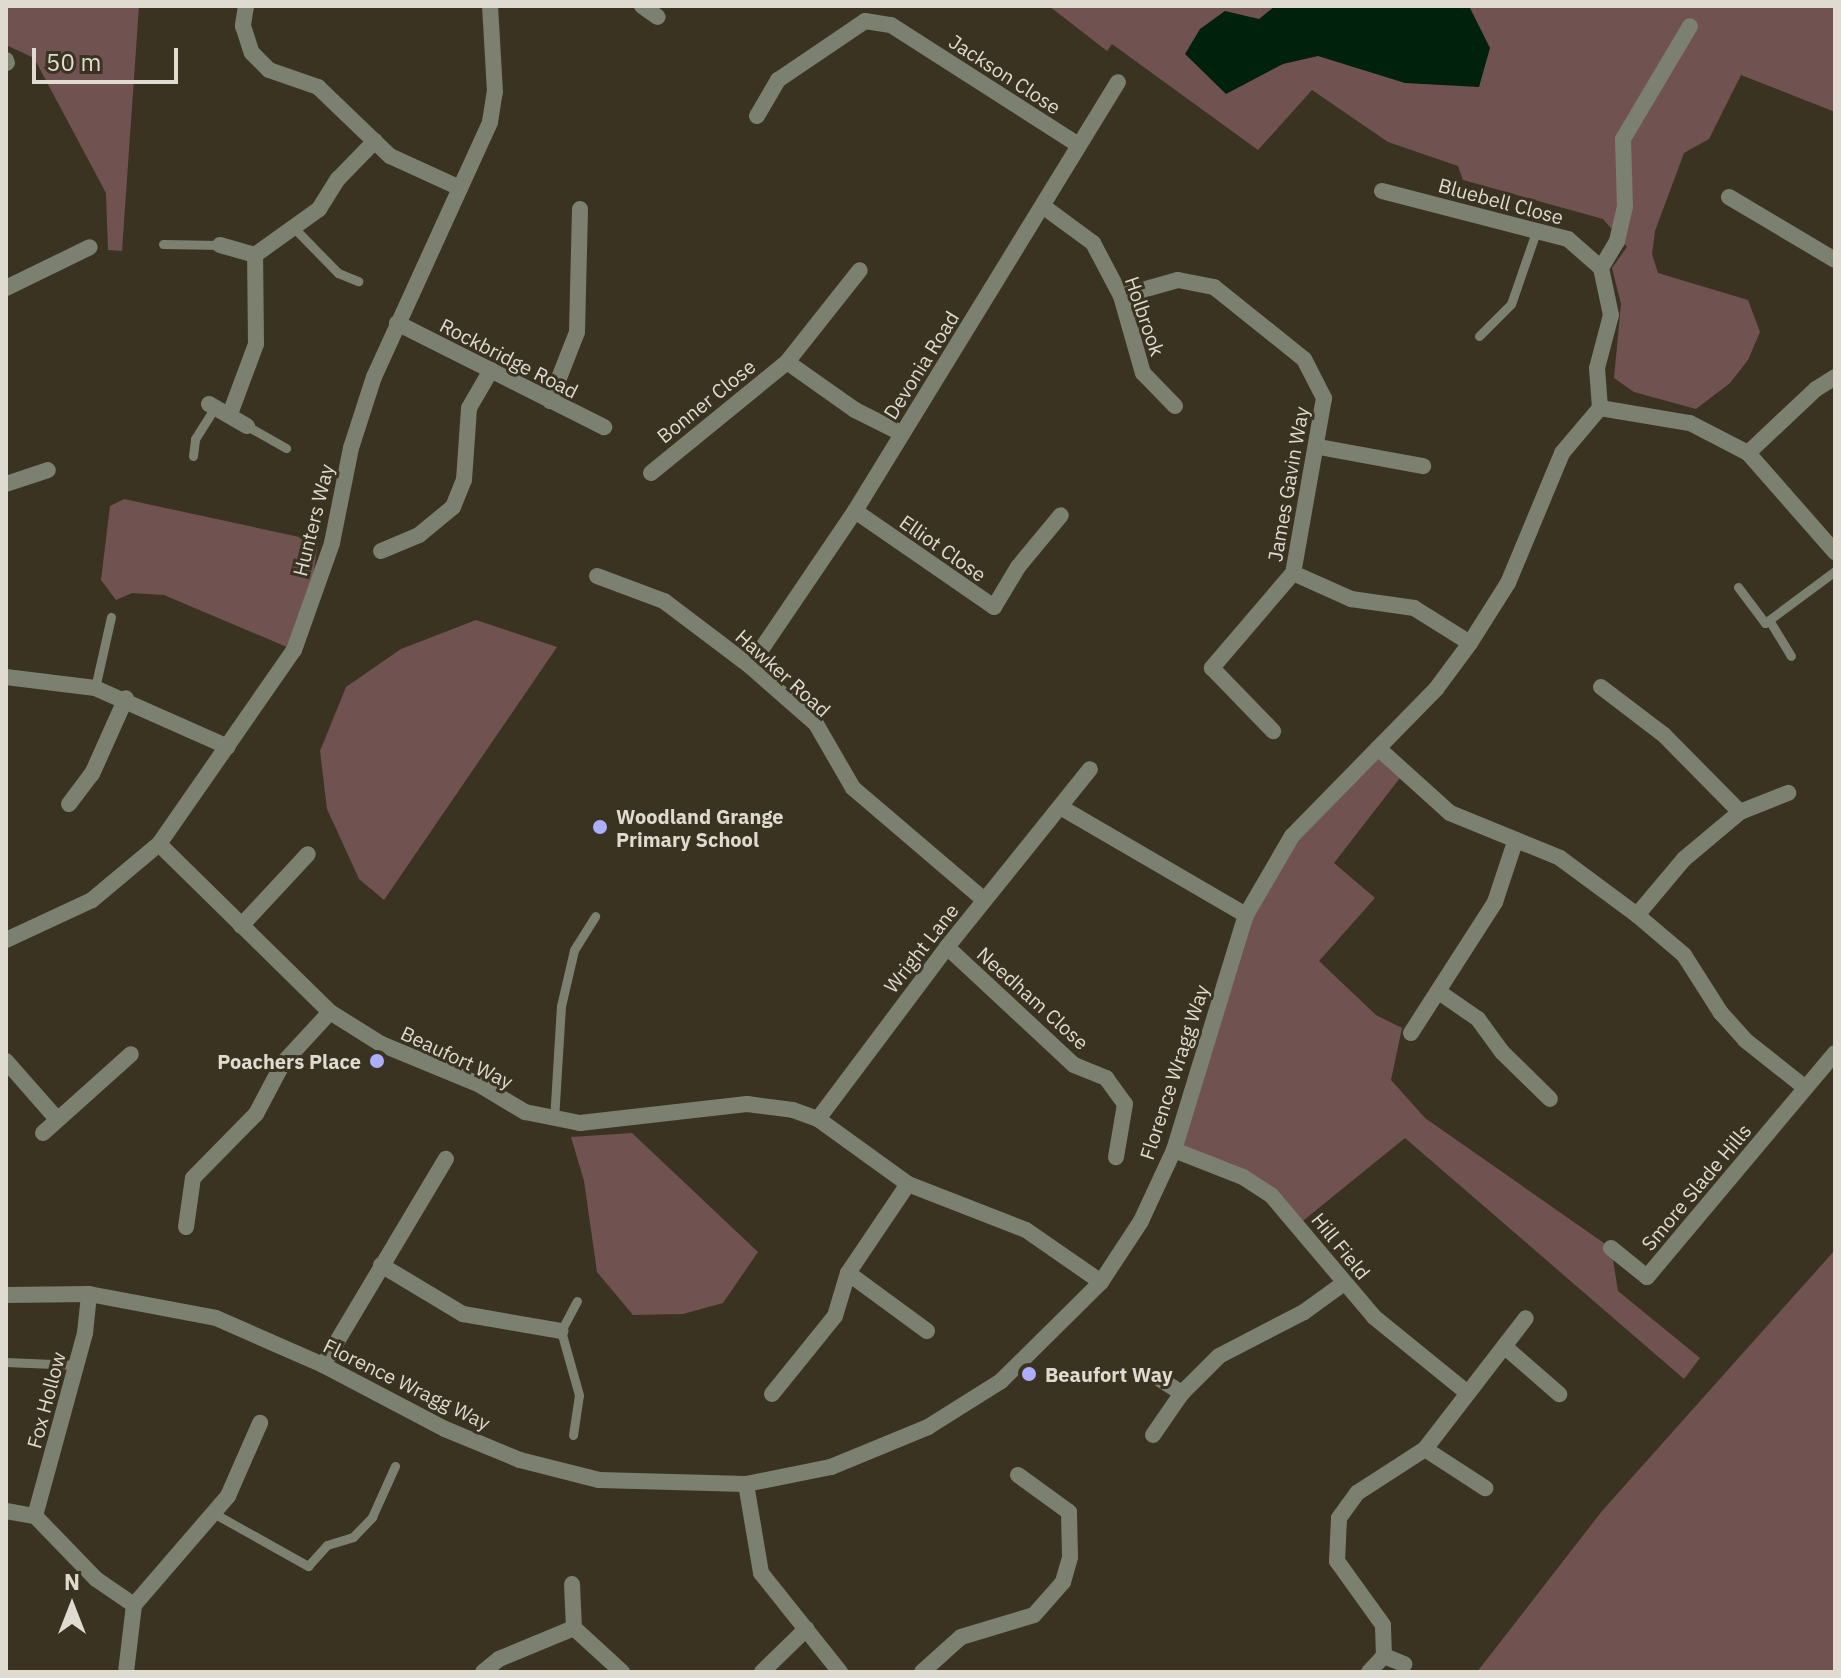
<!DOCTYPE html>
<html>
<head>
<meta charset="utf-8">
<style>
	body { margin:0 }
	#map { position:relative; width:1841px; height:1678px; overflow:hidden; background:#3a3322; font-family:"IBM Plex Sans",sans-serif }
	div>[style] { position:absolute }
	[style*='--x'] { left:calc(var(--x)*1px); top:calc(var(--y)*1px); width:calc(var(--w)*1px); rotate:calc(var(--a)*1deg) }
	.green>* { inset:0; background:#705251 }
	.water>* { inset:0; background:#00220d }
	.service>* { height:9px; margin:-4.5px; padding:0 4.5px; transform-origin:4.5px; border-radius:4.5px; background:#7c8070 }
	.minor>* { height:16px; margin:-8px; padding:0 8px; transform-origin:8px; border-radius:8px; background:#7c8070 }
	.dots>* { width:22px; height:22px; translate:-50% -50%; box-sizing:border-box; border:4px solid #3a3322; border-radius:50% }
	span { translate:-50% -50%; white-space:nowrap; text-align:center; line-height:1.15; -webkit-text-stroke:6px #3a3322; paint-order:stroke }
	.street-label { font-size:20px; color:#dfdbd1 }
	.poi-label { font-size:20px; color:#dfdbd1; font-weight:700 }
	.left { translate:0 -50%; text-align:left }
	.right { translate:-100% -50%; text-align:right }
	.frame { position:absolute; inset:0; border:8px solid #dfdbd1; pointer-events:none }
	.north { position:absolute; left:32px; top:1566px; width:80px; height:80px; -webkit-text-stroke:6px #3a3322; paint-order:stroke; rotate:0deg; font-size:22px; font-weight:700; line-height:32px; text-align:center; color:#dfdbd1 }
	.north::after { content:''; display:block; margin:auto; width:28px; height:36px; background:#dfdbd1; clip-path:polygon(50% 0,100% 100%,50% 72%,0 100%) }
	.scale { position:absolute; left:32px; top:48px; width:146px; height:36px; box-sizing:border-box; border:4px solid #dfdbd1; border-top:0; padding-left:10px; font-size:24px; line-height:28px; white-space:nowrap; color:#dfdbd1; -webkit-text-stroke:6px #3a3322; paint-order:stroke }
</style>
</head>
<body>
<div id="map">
	<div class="green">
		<div style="clip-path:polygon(6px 6px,139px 6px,122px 251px,108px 250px,106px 193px,34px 58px,6px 45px)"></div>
		<div style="clip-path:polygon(1049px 6px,1835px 6px,1835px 112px,1741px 75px,1709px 139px,1684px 153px,1655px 231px,1652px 254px,1658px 273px,1748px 300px,1760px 332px,1748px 360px,1730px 383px,1696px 409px,1634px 392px,1614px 378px,1621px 304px,1612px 268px,1627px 247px,1603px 219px,1463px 180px,1458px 166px,1388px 142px,1312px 90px,1258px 150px,1112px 44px,1107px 51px)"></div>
		<div style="clip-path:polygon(124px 499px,318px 541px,307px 621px,294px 650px,164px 595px,132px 593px,116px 600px,101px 580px,110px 506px)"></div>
		<div style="clip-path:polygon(476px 620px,557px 647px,384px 900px,359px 879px,327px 809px,320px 751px,346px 687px,401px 649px)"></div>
		<div style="clip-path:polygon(1378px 748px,1403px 774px,1334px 863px,1375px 898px,1319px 961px,1376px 1015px,1402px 1028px,1391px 1080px,1425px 1118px,1611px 1248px,1618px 1291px,1700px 1358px,1684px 1379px,1405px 1138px,1299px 1224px,1243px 1177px,1174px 1150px,1243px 933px,1292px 836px)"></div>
		<div style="clip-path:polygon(632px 1133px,758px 1252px,723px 1303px,683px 1314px,633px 1315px,597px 1272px,584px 1181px,571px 1137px)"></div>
		<div style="clip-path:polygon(1835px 1250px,1835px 1672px,1477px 1672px,1602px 1511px)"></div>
	</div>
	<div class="water">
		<div style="clip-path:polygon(1275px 6px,1469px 6px,1490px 48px,1479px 87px,1405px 83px,1318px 56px,1283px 64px,1226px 94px,1185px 54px,1200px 29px,1225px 11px,1259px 19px)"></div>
	</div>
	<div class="service">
		<div style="--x:294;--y:228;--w:63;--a:45.6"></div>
		<div style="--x:338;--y:273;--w:22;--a:22"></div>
		<div style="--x:163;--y:244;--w:57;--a:1"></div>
		<div style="--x:1479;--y:336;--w:45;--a:-45"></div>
		<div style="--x:1511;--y:304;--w:79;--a:-70.9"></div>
		<div style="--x:247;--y:426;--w:45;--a:29.4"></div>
		<div style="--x:193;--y:456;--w:17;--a:-83"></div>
		<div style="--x:195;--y:439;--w:38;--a:-58"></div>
		<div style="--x:1738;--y:587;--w:45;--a:53.1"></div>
		<div style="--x:1765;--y:623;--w:87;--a:-36.6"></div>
		<div style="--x:1769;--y:620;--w:42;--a:58.6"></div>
		<div style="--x:95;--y:688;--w:73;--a:-77.3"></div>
		<div style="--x:554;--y:1120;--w:114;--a:-86.5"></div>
		<div style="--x:561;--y:1006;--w:57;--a:-76.9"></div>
		<div style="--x:574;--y:950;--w:40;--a:-58"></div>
		<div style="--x:6;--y:1362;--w:71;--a:2.4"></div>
		<div style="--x:573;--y:1435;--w:40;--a:-81.5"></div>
		<div style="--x:579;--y:1395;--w:66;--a:-105.7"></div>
		<div style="--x:561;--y:1331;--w:34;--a:-62"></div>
		<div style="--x:215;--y:1514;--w:107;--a:29.2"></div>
		<div style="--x:308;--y:1566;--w:28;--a:-48"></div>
		<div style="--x:327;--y:1545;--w:27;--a:-17"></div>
		<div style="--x:353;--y:1537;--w:28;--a:-46"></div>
		<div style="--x:372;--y:1517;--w:56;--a:-65.7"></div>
	</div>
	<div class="minor">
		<div style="--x:246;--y:6;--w:20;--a:99"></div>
		<div style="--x:243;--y:26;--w:28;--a:72"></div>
		<div style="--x:252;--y:53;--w:24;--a:45"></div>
		<div style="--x:269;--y:70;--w:52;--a:19.1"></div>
		<div style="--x:318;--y:87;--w:100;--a:43.8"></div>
		<div style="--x:390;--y:156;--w:77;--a:24.6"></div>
		<div style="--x:642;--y:6;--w:19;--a:35"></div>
		<div style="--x:6;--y:60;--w:3;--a:72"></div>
		<div style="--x:757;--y:116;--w:42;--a:-59.7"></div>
		<div style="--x:778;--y:80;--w:105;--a:-34.1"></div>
		<div style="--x:865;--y:21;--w:26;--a:9"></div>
		<div style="--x:891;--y:25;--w:223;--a:32.6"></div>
		<div style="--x:1382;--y:191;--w:192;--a:14.5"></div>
		<div style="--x:1568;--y:239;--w:44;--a:41.3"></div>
		<div style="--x:1601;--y:268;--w:48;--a:78"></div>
		<div style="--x:1611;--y:315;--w:55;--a:104.8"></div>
		<div style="--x:1597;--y:368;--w:40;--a:85.7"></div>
		<div style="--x:1729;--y:197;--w:123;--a:30.7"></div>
		<div style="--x:1044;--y:207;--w:61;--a:36.3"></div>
		<div style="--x:1093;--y:243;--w:60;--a:62.2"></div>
		<div style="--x:1121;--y:296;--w:80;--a:74.1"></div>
		<div style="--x:1143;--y:373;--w:46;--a:45.9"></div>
		<div style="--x:220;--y:245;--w:36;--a:16"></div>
		<div style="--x:1601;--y:268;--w:31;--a:-59"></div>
		<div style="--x:1617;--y:241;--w:35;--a:-77"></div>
		<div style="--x:1625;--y:207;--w:68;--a:-91.7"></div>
		<div style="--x:1623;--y:139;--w:131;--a:-59.3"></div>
		<div style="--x:6;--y:288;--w:93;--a:-26"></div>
		<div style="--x:1121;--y:296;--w:59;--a:-15.7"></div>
		<div style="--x:1178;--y:280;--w:37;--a:11"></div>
		<div style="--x:1214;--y:287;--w:115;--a:38.7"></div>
		<div style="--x:1304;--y:359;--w:44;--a:62.9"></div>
		<div style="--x:1324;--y:398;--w:178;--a:100"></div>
		<div style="--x:1293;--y:573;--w:125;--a:130.5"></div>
		<div style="--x:1212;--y:668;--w:88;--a:45.9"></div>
		<div style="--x:397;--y:323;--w:232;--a:26.7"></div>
		<div style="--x:787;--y:362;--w:83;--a:35.2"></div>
		<div style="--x:855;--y:410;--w:51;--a:26.6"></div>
		<div style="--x:550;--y:401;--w:74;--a:-68.6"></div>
		<div style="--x:577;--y:332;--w:123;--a:-88.6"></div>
		<div style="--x:209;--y:404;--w:44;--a:30.1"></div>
		<div style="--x:1600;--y:408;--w:91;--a:9.5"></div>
		<div style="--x:1690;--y:423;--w:65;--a:27.3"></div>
		<div style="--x:1748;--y:453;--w:132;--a:48.7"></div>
		<div style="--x:230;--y:414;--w:75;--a:-69.6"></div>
		<div style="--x:256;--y:344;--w:89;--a:-90.6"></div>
		<div style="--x:255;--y:255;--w:79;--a:-35.7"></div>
		<div style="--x:319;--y:209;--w:36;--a:-58"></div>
		<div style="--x:338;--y:179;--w:53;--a:-45.8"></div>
		<div style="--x:1319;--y:447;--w:106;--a:10.4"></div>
		<div style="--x:1748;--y:453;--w:93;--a:-43.3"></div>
		<div style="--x:1816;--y:389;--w:22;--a:-32"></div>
		<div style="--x:651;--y:473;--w:176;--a:-39.2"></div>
		<div style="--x:787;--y:362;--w:117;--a:-51.6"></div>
		<div style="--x:6;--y:484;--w:44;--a:-18.4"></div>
		<div style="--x:855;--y:511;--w:169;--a:34.6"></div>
		<div style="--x:994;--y:607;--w:47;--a:-59"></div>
		<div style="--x:1018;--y:567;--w:67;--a:-50.4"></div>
		<div style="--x:381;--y:551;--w:41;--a:-22.8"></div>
		<div style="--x:419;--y:535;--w:44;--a:-39.5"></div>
		<div style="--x:453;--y:507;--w:29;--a:-68"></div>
		<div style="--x:464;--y:480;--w:72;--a:-86"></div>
		<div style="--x:469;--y:408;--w:44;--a:-59.9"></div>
		<div style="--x:1293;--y:573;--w:64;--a:24.1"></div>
		<div style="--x:1351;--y:599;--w:64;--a:8.1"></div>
		<div style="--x:1414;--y:608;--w:66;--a:32"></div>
		<div style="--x:597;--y:576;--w:72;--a:20.5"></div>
		<div style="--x:664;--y:601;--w:108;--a:37.1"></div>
		<div style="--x:750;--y:666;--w:88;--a:41.3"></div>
		<div style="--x:816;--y:724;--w:74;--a:60"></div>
		<div style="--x:853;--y:788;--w:172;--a:40.5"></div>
		<div style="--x:750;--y:666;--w:187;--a:-55.9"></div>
		<div style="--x:855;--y:511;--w:503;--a:-58.49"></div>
		<div style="--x:6;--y:677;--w:90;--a:7"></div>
		<div style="--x:95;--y:688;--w:145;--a:23.9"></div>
		<div style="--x:1601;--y:687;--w:79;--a:37.3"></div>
		<div style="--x:1664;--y:735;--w:108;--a:45.4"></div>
		<div style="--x:1378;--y:748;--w:97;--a:42.1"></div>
		<div style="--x:1450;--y:813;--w:119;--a:22.2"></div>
		<div style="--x:1560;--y:858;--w:96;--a:36.5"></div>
		<div style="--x:1637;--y:915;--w:62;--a:40.4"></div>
		<div style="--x:1684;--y:955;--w:69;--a:57.5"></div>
		<div style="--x:1721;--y:1013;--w:36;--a:48"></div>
		<div style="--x:1745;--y:1040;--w:74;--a:38.4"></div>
		<div style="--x:69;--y:804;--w:38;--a:-53"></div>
		<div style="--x:92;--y:774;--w:83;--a:-65.9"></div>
		<div style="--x:1062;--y:808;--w:213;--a:30.2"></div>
		<div style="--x:159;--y:844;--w:240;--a:44.5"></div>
		<div style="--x:330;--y:1012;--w:60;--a:32.1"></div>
		<div style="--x:381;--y:1044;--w:105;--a:22.4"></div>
		<div style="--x:478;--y:1084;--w:55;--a:30.8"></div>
		<div style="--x:525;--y:1112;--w:56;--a:11.3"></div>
		<div style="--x:580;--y:1123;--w:168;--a:-6.5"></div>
		<div style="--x:747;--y:1104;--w:46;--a:7.4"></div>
		<div style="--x:793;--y:1110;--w:27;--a:20"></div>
		<div style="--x:818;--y:1119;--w:111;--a:35.8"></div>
		<div style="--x:908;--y:1184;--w:127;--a:21.3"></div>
		<div style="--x:1026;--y:1230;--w:91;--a:34.7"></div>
		<div style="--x:1637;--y:915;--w:73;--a:-50"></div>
		<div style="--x:1684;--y:859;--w:73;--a:-40"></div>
		<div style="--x:1740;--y:812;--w:52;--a:-21.6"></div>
		<div style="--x:241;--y:926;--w:98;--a:-47.1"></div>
		<div style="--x:6;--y:940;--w:95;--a:-24.9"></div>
		<div style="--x:92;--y:900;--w:87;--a:-39.9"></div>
		<div style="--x:159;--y:844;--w:236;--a:-55.2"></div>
		<div style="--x:294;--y:650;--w:114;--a:-70.4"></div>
		<div style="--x:332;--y:543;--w:97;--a:-78.7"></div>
		<div style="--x:351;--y:448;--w:75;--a:-72.1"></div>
		<div style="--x:374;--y:377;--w:280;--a:-65.5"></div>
		<div style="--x:490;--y:122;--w:30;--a:-81"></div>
		<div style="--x:495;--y:92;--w:86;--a:-93.3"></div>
		<div style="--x:947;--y:947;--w:173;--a:42.9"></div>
		<div style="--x:1074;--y:1065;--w:35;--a:22"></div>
		<div style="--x:1106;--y:1078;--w:32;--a:54"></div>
		<div style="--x:1125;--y:1104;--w:54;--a:99.6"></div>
		<div style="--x:1439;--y:992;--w:47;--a:34.7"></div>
		<div style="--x:1478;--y:1019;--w:41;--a:54"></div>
		<div style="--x:1502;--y:1052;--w:67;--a:44.4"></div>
		<div style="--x:1411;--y:1033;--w:156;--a:-57.3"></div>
		<div style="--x:1495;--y:902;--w:63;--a:-71.6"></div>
		<div style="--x:6;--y:1061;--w:76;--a:48.7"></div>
		<div style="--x:818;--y:1119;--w:215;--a:-53.1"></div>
		<div style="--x:947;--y:947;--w:228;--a:-51.2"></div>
		<div style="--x:43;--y:1133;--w:118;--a:-41.9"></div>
		<div style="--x:1174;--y:1150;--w:74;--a:21.4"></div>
		<div style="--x:1243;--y:1177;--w:33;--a:33"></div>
		<div style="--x:1271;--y:1195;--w:160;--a:49.8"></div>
		<div style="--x:1374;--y:1317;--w:117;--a:39.1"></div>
		<div style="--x:186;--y:1227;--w:49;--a:-81.9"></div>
		<div style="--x:193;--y:1178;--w:90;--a:-45.5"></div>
		<div style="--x:256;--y:1114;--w:58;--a:-62.1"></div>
		<div style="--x:283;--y:1063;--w:69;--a:-47.3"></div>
		<div style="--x:1611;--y:1248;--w:46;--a:38.9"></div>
		<div style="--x:1647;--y:1277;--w:292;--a:-50"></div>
		<div style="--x:381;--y:1265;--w:96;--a:30.9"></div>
		<div style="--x:463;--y:1314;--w:99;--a:9.8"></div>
		<div style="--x:848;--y:1273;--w:98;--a:36.3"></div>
		<div style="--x:6;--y:1295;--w:83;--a:-0.7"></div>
		<div style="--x:89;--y:1294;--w:129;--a:10.7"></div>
		<div style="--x:216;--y:1318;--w:117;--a:23.7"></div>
		<div style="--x:323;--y:1365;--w:138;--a:27.7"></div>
		<div style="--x:445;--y:1429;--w:81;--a:22.5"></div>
		<div style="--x:520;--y:1460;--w:81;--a:14.2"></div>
		<div style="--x:599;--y:1480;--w:147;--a:1.6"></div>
		<div style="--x:746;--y:1484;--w:87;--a:-11.3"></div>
		<div style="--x:831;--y:1467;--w:105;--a:-22.4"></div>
		<div style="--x:928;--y:1427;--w:86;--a:-32.2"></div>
		<div style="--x:1001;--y:1381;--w:141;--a:-44.7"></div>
		<div style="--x:1101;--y:1282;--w:73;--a:-56.7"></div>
		<div style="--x:1141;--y:1221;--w:78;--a:-65.1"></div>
		<div style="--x:1174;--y:1150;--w:246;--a:-73"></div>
		<div style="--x:1246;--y:915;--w:91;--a:-59.8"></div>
		<div style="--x:1292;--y:836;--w:206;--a:-45.6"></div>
		<div style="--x:1436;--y:689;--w:57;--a:-53.5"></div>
		<div style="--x:1470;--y:643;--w:71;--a:-57.7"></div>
		<div style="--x:1508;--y:583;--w:141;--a:-67.4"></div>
		<div style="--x:1562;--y:453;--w:59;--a:-49.8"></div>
		<div style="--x:1505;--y:1347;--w:72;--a:41"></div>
		<div style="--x:323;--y:1365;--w:240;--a:-59.2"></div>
		<div style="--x:1157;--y:1377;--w:30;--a:33"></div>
		<div style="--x:772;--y:1394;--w:100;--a:-51.1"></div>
		<div style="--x:835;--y:1316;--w:45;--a:-73.2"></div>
		<div style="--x:848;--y:1273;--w:107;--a:-56"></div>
		<div style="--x:1153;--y:1435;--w:51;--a:-55.4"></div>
		<div style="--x:1182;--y:1393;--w:52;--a:-45"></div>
		<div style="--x:1219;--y:1356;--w:96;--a:-27.4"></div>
		<div style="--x:1304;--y:1312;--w:49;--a:-35.9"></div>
		<div style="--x:1425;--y:1449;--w:72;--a:33"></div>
		<div style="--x:746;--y:1484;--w:90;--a:80.4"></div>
		<div style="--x:761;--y:1573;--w:127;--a:51.4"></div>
		<div style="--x:6;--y:1511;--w:29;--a:10"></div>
		<div style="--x:35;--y:1516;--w:88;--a:45.9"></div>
		<div style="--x:96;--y:1579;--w:46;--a:34.4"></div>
		<div style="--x:134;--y:1605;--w:67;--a:96.8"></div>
		<div style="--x:35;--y:1516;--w:190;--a:-74.7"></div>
		<div style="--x:85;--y:1333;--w:39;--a:-84"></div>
		<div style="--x:134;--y:1605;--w:144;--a:-49.2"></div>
		<div style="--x:228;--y:1496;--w:80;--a:-66.3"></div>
		<div style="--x:574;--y:1628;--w:65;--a:42.5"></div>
		<div style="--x:1384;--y:1656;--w:22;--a:22"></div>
		<div style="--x:483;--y:1672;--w:21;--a:-39"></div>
		<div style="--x:499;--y:1659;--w:81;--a:-22.5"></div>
		<div style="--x:574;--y:1628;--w:44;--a:-92.6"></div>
		<div style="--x:762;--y:1672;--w:62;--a:-44.3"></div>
		<div style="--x:922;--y:1672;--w:52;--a:-41.9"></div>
		<div style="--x:961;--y:1637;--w:76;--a:-16.8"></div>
		<div style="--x:1034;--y:1615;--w:44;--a:-48.7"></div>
		<div style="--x:1063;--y:1582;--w:26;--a:-74"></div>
		<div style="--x:1070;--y:1557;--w:45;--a:-91.3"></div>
		<div style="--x:1069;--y:1512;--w:63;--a:-144"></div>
		<div style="--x:1369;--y:1672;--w:22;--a:-47"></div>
		<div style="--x:1384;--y:1656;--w:31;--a:-92"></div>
		<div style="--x:1383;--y:1625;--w:79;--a:-125.7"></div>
		<div style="--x:1337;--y:1561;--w:43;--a:-87.3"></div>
		<div style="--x:1339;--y:1518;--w:31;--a:-54"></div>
		<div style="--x:1357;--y:1493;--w:81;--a:-32.9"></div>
		<div style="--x:1425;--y:1449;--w:165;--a:-52.4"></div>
	</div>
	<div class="dots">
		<div style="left:600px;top:827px;background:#adaffb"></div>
		<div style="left:377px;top:1061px;background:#adaffb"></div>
		<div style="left:1029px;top:1374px;background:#adaffb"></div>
	</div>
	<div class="street-label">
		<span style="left:1005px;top:74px;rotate:33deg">Jackson Close</span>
		<span style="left:1501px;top:201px;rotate:15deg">Bluebell Close</span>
		<span style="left:1145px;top:316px;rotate:71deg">Holbrook</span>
		<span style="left:509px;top:358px;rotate:27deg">Rockbridge Road</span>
		<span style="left:921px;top:365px;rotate:-58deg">Devonia Road</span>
		<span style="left:706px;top:401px;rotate:-39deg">Bonner Close</span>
		<span style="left:1288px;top:484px;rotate:-80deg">James Gavin Way</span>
		<span style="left:313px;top:520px;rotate:-76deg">Hunters Way</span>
		<span style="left:943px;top:548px;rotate:35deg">Elliot Close</span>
		<span style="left:783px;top:673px;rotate:42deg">Hawker Road</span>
		<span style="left:921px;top:948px;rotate:-52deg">Wright Lane</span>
		<span style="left:1033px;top:998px;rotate:42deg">Needham Close</span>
		<span style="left:457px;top:1057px;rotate:25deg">Beaufort Way</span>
		<span style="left:1174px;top:1072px;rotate:-72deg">Florence Wragg Way</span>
		<span style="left:1696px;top:1187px;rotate:-50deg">Smore Slade Hills</span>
		<span style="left:1341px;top:1246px;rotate:51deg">Hill Field</span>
		<span style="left:407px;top:1384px;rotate:26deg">Florence Wragg Way</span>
		<span style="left:46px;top:1400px;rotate:-75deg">Fox Hollow</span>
	</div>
	<div class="poi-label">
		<span class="left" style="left:616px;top:828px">Woodland Grange<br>Primary School</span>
		<span class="right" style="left:361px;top:1061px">Poachers Place</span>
		<span class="left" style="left:1045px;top:1374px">Beaufort Way</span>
	</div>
	<div class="frame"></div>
	<div class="north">N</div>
	<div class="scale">50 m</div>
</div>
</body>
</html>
